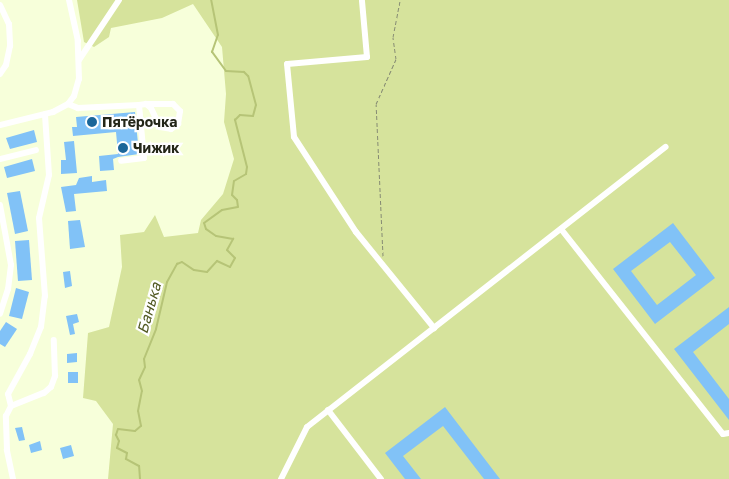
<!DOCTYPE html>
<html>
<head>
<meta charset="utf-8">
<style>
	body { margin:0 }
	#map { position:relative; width:729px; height:479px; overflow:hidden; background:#f7ffda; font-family:"Golos Text",sans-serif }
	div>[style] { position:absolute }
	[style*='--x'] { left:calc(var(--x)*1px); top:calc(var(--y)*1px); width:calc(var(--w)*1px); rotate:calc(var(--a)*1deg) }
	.green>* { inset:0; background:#d6e39c }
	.stream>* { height:2px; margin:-1px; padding:0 1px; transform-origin:1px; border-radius:1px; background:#b6c477 }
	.building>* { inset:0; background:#81c2f7 }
	.path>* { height:1px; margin-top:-0.5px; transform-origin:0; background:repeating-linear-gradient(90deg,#868b73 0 4px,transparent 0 6.5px) }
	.minor>* { height:6px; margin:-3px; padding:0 3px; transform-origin:3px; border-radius:3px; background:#fff }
	.dots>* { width:14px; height:14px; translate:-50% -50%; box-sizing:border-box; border:2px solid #fff; border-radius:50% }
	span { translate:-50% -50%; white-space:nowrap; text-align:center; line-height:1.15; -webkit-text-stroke:4.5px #fff; paint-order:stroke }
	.poi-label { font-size:14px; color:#232618; font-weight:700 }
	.left { translate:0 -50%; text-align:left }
	.water-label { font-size:15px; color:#515922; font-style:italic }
</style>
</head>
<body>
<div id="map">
	<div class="green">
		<div style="clip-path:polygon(77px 0,729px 0,729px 479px,108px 479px,113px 424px,96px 401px,83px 398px,88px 333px,109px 327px,122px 267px,120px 235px,144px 232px,155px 215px,164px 237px,198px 233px,201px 220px,223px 194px,234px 159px,224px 122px,226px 94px,222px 47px,193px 4px,162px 18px,111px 28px,109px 37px,94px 47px,84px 42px)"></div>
	</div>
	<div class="stream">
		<div style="--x:140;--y:479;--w:13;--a:-94"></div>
		<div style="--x:139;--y:466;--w:15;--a:-152"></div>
		<div style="--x:126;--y:459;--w:6;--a:-81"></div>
		<div style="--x:127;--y:453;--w:11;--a:-153"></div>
		<div style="--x:117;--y:448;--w:7;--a:-74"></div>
		<div style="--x:119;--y:441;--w:7;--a:-117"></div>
		<div style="--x:116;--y:435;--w:6;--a:-72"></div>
		<div style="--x:118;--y:429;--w:17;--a:7"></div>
		<div style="--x:135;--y:431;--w:8;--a:-40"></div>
		<div style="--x:141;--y:426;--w:15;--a:-101"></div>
		<div style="--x:138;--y:411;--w:20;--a:-79"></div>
		<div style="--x:142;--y:391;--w:11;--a:-105"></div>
		<div style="--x:139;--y:380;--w:14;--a:-65"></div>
		<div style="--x:145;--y:367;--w:8;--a:-97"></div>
		<div style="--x:144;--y:359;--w:32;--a:-68"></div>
		<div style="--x:156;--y:329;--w:48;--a:-76.8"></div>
		<div style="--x:167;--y:282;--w:21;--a:-61"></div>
		<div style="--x:177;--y:264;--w:5;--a:-22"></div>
		<div style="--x:182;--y:262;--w:14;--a:34"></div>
		<div style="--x:194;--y:270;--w:13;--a:9"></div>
		<div style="--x:207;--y:272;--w:15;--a:-48"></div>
		<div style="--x:217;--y:261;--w:14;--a:25"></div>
		<div style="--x:230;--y:267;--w:10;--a:-61"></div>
		<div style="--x:235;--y:258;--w:11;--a:-135"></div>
		<div style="--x:227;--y:250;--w:13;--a:-61"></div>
		<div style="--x:233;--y:239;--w:17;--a:-170"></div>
		<div style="--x:216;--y:236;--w:12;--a:-145"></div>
		<div style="--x:206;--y:229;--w:6;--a:-108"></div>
		<div style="--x:204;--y:223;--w:22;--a:-36"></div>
		<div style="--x:222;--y:210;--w:16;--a:-11"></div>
		<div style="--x:238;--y:207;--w:7;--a:-98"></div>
		<div style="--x:237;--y:200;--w:7;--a:-135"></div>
		<div style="--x:232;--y:195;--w:14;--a:-82"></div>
		<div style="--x:234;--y:181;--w:14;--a:-30"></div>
		<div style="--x:246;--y:174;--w:7;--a:-82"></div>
		<div style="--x:247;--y:167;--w:49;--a:-104.3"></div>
		<div style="--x:235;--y:120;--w:7;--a:-45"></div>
		<div style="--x:240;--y:115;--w:13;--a:4"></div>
		<div style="--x:253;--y:116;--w:11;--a:-75"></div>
		<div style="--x:256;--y:105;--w:30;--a:-105"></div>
		<div style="--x:248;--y:76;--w:6;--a:-135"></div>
		<div style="--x:244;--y:72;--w:18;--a:-177"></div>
		<div style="--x:226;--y:71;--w:24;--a:-126"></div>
		<div style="--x:212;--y:52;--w:18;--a:-71"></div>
		<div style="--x:218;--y:35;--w:36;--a:-101"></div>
	</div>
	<div class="building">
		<div style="clip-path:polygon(135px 112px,139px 154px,118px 157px,113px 159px,114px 170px,100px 171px,99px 156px,118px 154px,116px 132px,73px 136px,72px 127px,77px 127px,76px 117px)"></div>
		<div style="clip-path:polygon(34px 130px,37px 142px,10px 149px,6px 138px)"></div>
		<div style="clip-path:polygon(74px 141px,77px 173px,61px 174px,61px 160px,66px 160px,64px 142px)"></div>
		<div style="clip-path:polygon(32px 159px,35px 171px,7px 178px,4px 167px)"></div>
		<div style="clip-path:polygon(92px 176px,92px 182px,106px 180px,107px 191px,74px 194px,76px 211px,66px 212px,61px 187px,76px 185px,79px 178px)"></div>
		<div style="clip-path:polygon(20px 191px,28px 231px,15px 234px,7px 193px)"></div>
		<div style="clip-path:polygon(80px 220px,85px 247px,70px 249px,68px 221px)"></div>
		<div style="clip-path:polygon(evenodd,673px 223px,715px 278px,655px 324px,613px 269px,673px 223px,670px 242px,696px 275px,657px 305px,631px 271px,670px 242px)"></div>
		<div style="clip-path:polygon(29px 240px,32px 280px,18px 281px,15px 241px)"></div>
		<div style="clip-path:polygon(70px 271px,72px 286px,65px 288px,63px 272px)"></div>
		<div style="clip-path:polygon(16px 288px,29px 292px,22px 319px,9px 316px)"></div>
		<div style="clip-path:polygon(729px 307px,729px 324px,693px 352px,729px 399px,729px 420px,674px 349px)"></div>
		<div style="clip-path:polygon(77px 314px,79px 322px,73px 324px,75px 334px,70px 335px,66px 316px)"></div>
		<div style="clip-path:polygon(6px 322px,17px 329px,5px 347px,0 344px,0 331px)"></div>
		<div style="clip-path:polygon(77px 353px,77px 362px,67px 363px,67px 354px)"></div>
		<div style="clip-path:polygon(68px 372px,78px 372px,78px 383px,68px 383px)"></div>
		<div style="clip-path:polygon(445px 407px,500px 479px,484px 479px,443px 426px,403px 456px,421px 479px,405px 479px,385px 453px)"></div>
		<div style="clip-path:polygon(22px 427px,25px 440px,19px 441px,15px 428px)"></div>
		<div style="clip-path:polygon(40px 441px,42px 450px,31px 453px,29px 445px)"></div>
		<div style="clip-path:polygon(71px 445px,74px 456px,63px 459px,60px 448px)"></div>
	</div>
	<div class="path">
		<div style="--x:383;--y:256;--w:152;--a:-92.6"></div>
		<div style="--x:376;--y:104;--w:49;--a:-66"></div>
		<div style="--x:396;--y:59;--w:22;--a:-98"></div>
		<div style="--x:393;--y:37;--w:38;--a:-79"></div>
	</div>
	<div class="minor">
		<div style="--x:362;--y:1;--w:56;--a:84.9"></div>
		<div style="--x:367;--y:57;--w:80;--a:175"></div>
		<div style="--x:287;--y:64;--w:73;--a:84.5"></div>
		<div style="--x:294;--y:137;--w:113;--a:56.9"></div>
		<div style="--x:356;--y:232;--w:124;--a:50.9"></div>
		<div style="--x:0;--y:5;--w:21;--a:65"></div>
		<div style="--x:9;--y:24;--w:22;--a:87"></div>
		<div style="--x:10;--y:46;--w:19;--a:102"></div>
		<div style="--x:6;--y:65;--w:11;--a:124"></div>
		<div style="--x:79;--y:60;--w:72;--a:-56.3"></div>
		<div style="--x:68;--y:104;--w:11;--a:22"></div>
		<div style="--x:78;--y:108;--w:61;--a:-2.8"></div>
		<div style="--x:139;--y:105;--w:53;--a:84.6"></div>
		<div style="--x:144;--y:158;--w:23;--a:173"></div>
		<div style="--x:139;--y:105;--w:7;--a:-8"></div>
		<div style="--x:146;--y:104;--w:6;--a:39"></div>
		<div style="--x:151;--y:108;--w:21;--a:65"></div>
		<div style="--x:160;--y:127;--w:11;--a:10"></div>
		<div style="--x:171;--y:129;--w:9;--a:-36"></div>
		<div style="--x:178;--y:124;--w:13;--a:-81"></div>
		<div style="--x:180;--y:111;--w:10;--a:-135"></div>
		<div style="--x:173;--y:104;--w:27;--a:180"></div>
		<div style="--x:0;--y:125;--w:55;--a:-13.8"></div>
		<div style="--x:53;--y:112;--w:17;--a:-28"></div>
		<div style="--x:68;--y:104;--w:10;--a:-53"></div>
		<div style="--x:74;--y:96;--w:18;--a:-74"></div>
		<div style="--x:79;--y:79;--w:38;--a:-92"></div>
		<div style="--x:78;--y:41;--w:42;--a:-102.4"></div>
		<div style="--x:0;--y:159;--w:37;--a:-14"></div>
		<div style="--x:0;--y:205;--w:61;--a:79.6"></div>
		<div style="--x:11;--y:265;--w:24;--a:97"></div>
		<div style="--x:8;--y:289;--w:26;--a:108"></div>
		<div style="--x:561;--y:229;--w:261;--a:51.7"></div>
		<div style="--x:723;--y:434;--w:6;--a:-9"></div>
		<div style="--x:11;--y:406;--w:12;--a:-104"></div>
		<div style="--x:8;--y:394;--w:46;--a:-61.2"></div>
		<div style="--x:30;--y:354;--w:29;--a:-68"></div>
		<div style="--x:41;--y:327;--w:31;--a:-83"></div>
		<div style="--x:45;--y:296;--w:78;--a:-94.4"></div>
		<div style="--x:39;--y:218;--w:44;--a:-76.9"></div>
		<div style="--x:49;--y:175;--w:61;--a:-93.8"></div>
		<div style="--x:328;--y:410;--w:87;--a:52.5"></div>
		<div style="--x:13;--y:479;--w:30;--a:-102"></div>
		<div style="--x:7;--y:450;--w:34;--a:-92"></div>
		<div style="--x:6;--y:416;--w:11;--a:-63"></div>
		<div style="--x:11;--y:406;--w:35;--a:-22"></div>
		<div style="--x:44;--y:393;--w:9;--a:-41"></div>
		<div style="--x:51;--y:387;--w:12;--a:-70"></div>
		<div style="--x:55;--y:376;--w:36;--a:-92"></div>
		<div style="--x:281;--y:479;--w:58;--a:-63.4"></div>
		<div style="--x:307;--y:427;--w:455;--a:-38"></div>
	</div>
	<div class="dots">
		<div style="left:92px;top:122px;background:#1b6699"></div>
		<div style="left:123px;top:148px;background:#1b6699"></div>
	</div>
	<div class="poi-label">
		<span class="left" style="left:102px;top:122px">Пятёрочка</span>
		<span class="left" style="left:133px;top:148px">Чижик</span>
	</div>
	<div class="water-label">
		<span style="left:149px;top:308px;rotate:-74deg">Банька</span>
	</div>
</div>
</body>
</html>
